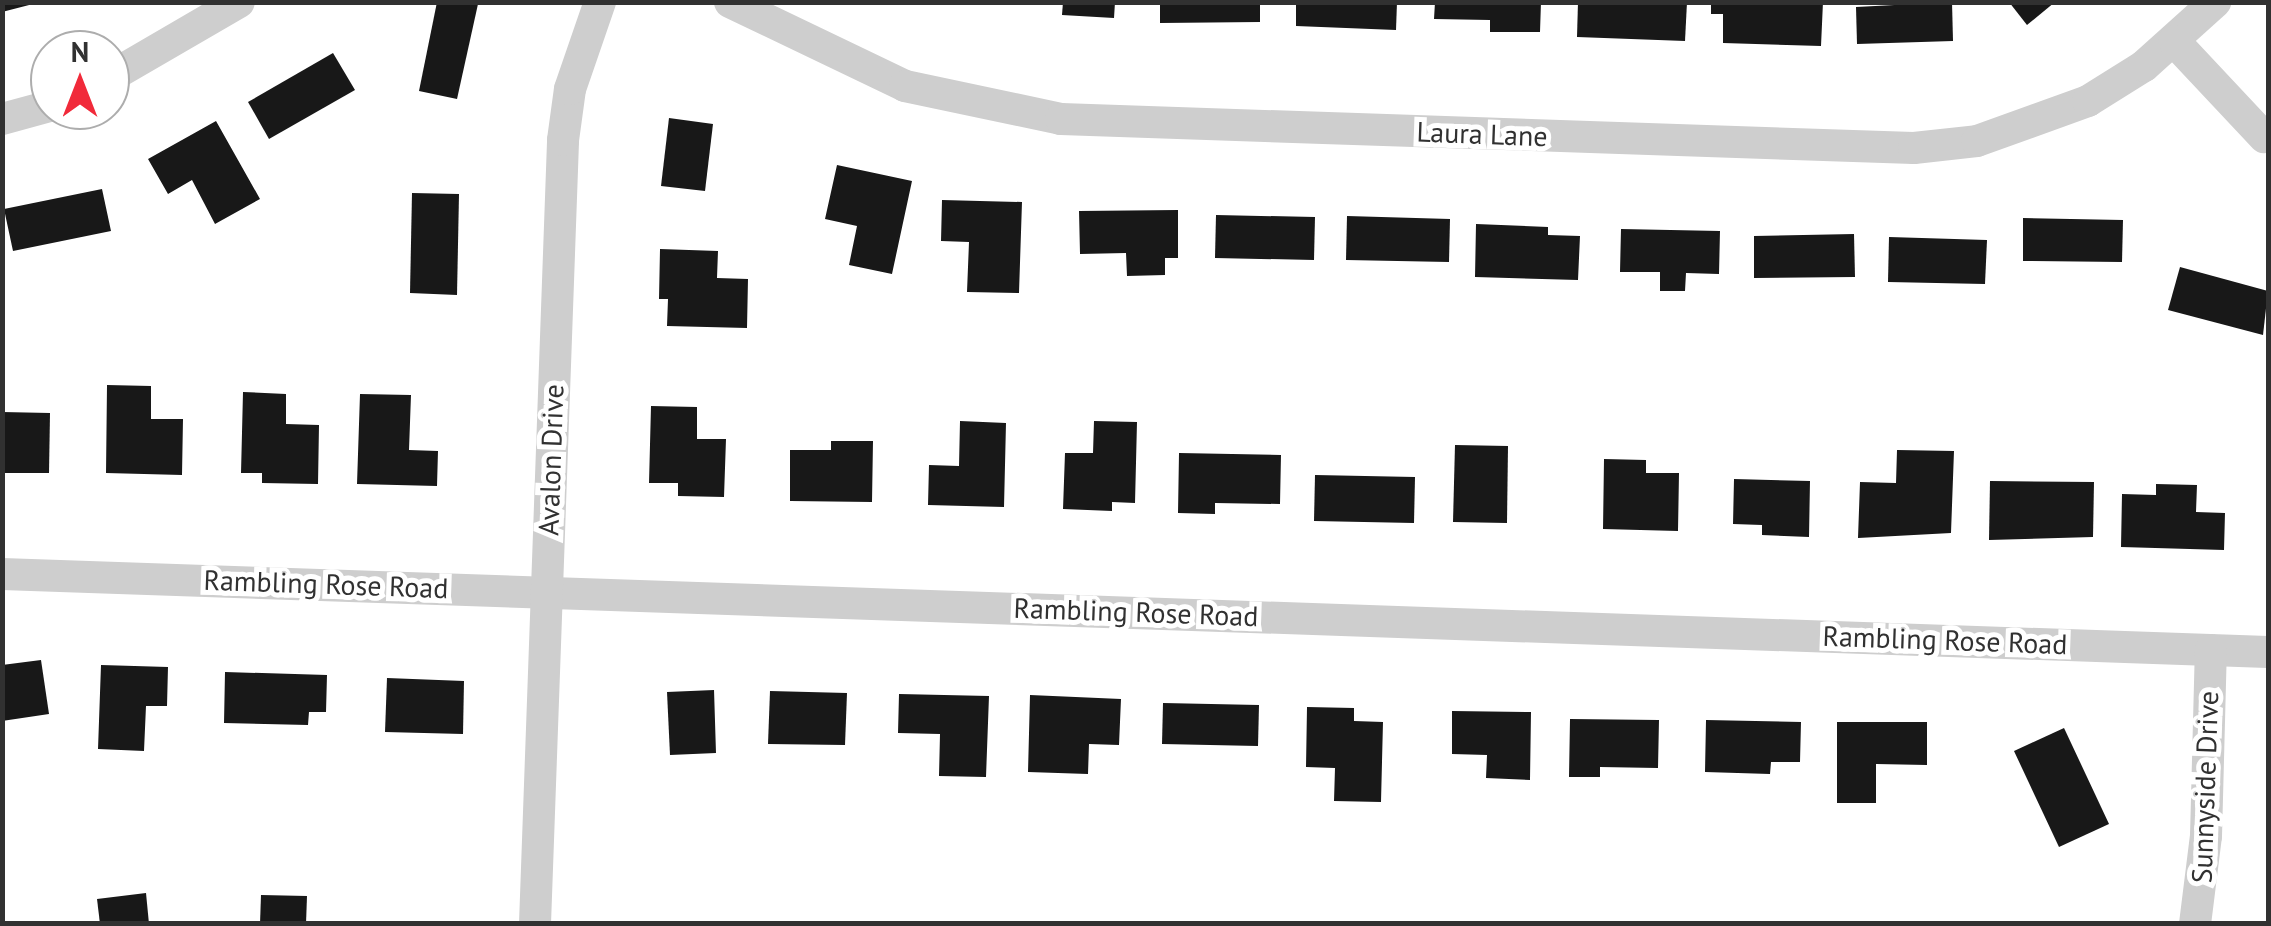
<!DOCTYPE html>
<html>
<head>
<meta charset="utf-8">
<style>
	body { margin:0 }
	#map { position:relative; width:2271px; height:926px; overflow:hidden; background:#fff; font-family:"PT Sans",sans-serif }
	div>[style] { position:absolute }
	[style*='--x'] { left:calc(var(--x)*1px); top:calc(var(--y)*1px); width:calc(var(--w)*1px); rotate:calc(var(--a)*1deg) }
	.building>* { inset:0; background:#181818 }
	.minor>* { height:32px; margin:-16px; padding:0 16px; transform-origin:16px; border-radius:16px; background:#cecece }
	span { translate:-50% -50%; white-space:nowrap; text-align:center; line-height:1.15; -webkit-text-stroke:10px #fff; paint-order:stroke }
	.street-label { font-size:28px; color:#313131 }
	.frame { position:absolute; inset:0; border:5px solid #313131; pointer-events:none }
	.north { position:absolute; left:30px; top:30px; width:100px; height:100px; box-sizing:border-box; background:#fff; border:2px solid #adadad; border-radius:50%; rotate:0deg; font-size:28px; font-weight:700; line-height:40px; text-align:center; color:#313131 }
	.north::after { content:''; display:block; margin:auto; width:35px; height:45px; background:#f12a3a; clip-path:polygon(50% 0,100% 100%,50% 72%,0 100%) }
</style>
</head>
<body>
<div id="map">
	<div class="building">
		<div style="clip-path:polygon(2px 2px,33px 2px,33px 4px,2px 12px)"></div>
		<div style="clip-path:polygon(437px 2px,478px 4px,457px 99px,419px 91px)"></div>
		<div style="clip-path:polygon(1063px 2px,1115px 2px,1114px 18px,1062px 15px)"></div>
		<div style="clip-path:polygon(1160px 2px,1260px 2px,1260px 22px,1160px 23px)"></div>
		<div style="clip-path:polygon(1296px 2px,1397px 2px,1396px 30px,1296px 26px)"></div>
		<div style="clip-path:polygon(1435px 2px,1541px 2px,1540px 32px,1490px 32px,1490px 20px,1434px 19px)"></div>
		<div style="clip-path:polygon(1578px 2px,1687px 2px,1685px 41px,1577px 37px)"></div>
		<div style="clip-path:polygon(1711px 2px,1823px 2px,1821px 46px,1723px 43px,1723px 14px,1711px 14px)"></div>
		<div style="clip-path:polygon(1952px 2px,1953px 41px,1857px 44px,1856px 7px)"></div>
		<div style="clip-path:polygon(2009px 2px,2055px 2px,2027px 25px)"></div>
		<div style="clip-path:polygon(333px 53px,355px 90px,269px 139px,248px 102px)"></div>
		<div style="clip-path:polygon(669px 118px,713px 124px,705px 191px,661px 186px)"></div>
		<div style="clip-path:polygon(216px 121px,260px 199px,215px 224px,192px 180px,168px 194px,148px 159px)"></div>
		<div style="clip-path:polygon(837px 165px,912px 181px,892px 274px,849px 265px,857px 226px,825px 219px)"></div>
		<div style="clip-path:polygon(102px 189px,111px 231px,13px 251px,4px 209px)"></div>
		<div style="clip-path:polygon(412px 193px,459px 194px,457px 295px,410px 293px)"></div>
		<div style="clip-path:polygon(942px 200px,1022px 202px,1019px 293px,967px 292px,969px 242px,941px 241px)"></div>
		<div style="clip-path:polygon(1178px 210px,1178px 258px,1165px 258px,1165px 275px,1127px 276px,1126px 253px,1080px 254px,1079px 211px)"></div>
		<div style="clip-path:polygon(1216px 215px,1315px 217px,1314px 260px,1215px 258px)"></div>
		<div style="clip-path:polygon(1347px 216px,1450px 219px,1449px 262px,1346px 260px)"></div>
		<div style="clip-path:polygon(2023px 218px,2123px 220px,2122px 262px,2023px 261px)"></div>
		<div style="clip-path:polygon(1476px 224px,1548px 227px,1548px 235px,1580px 236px,1578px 280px,1475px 277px)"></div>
		<div style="clip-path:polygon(1621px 229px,1720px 231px,1719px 274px,1686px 273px,1685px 291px,1660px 291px,1660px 272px,1620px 272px)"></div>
		<div style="clip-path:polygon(1854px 234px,1855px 277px,1754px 278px,1754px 236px)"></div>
		<div style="clip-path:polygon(1889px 237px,1987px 240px,1985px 284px,1888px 282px)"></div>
		<div style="clip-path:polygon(660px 249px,718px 251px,717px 278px,748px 279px,747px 328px,667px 326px,668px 299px,659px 299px)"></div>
		<div style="clip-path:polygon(2180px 267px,2268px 291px,2263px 335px,2168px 310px)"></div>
		<div style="clip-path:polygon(107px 385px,151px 386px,151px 419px,183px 419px,182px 475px,106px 473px)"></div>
		<div style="clip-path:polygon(243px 392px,286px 394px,286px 424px,319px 425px,318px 484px,262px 483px,262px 473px,241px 473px)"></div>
		<div style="clip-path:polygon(360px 394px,411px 395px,409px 450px,438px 451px,437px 486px,357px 484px)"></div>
		<div style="clip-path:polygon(651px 406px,697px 407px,697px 439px,726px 439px,724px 497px,678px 496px,678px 483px,649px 483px)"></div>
		<div style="clip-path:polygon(2px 412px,50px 413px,49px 473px,2px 473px)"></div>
		<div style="clip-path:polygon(960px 421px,1006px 423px,1004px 507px,928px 505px,929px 465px,959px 466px)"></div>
		<div style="clip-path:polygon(1094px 421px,1137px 422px,1135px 503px,1112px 502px,1112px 511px,1063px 509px,1065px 453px,1093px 453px)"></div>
		<div style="clip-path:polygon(831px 441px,873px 441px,872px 502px,790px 501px,790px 450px,831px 450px)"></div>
		<div style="clip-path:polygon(1455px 445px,1508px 446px,1507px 523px,1453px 522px)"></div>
		<div style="clip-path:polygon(1897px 450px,1954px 451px,1951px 533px,1858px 538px,1860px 482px,1896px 483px)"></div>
		<div style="clip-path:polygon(1179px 453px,1281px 455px,1280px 504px,1215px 503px,1215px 514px,1178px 513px)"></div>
		<div style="clip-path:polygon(1604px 459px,1646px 460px,1646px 473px,1679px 473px,1678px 531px,1603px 529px)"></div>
		<div style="clip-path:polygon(1315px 475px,1415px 477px,1414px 523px,1314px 521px)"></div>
		<div style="clip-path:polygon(1734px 479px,1810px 481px,1809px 537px,1762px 535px,1762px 525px,1733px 524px)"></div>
		<div style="clip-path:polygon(1990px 481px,2094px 482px,2093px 537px,1989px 540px)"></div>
		<div style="clip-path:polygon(2156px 484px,2197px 485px,2196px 512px,2225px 513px,2224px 550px,2121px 547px,2122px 494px,2156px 495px)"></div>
		<div style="clip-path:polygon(41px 660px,49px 714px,2px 721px,2px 665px)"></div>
		<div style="clip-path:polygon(101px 665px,168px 667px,167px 706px,146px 706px,144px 751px,98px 749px)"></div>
		<div style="clip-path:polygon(225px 672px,327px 675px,326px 712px,309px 712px,308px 725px,224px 723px)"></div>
		<div style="clip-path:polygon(387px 678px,464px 681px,463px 734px,385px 732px)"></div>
		<div style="clip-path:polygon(714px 690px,716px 753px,670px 755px,667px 692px)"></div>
		<div style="clip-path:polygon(770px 691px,847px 693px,845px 745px,768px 744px)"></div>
		<div style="clip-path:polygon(899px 694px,989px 696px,986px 777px,939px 776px,940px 734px,898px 733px)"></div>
		<div style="clip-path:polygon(1030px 695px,1121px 699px,1119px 745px,1089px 744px,1088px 774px,1028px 772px)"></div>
		<div style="clip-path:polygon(1163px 703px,1259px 705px,1258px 746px,1162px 744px)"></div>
		<div style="clip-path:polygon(1307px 707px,1354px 708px,1354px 721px,1383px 722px,1381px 802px,1334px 801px,1335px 768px,1306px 767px)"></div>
		<div style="clip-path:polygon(1452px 711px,1531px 712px,1530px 780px,1486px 778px,1487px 755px,1452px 754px)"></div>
		<div style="clip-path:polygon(1570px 719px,1659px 720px,1658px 768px,1600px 767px,1600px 777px,1569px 777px)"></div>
		<div style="clip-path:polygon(1706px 720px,1801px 722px,1800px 762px,1771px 762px,1770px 774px,1705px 772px)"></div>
		<div style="clip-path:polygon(1837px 722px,1927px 722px,1927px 765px,1876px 764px,1876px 803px,1837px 803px)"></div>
		<div style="clip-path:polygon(2064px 728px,2109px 824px,2059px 847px,2014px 751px)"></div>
		<div style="clip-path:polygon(146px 893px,149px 924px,100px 924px,97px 899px)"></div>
		<div style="clip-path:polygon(261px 895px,307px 896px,306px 924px,260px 924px)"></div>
	</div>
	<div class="minor">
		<div style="--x:730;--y:2;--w:194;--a:25.6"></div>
		<div style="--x:905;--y:86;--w:159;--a:11.9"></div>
		<div style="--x:1061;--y:119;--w:853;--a:1.95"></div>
		<div style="--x:1914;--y:148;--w:63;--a:-6.3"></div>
		<div style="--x:1977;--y:141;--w:118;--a:-19.8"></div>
		<div style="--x:2088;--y:101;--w:66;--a:-32"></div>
		<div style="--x:2144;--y:66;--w:96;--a:-42"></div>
		<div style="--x:2174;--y:41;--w:132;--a:46.8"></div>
		<div style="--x:110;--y:77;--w:149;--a:-30.2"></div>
		<div style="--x:2;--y:119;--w:50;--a:-15.2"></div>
		<div style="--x:2;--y:574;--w:2267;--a:1.97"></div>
		<div style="--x:535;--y:924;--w:784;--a:-87.95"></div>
		<div style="--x:563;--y:140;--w:51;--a:-82.2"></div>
		<div style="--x:570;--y:89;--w:92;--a:-71"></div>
		<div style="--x:2195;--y:924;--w:89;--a:-82.9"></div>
		<div style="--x:2206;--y:836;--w:186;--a:-88.5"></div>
	</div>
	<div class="street-label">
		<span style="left:1482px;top:134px;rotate:2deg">Laura Lane</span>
		<span style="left:551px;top:460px;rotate:-88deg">Avalon Drive</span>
		<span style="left:326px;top:584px;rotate:2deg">Rambling Rose Road</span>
		<span style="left:1136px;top:612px;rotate:2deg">Rambling Rose Road</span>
		<span style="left:1945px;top:640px;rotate:2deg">Rambling Rose Road</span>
		<span style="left:2205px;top:787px;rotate:-88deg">Sunnyside Drive</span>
	</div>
	<div class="frame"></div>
	<div class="north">N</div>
</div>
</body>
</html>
